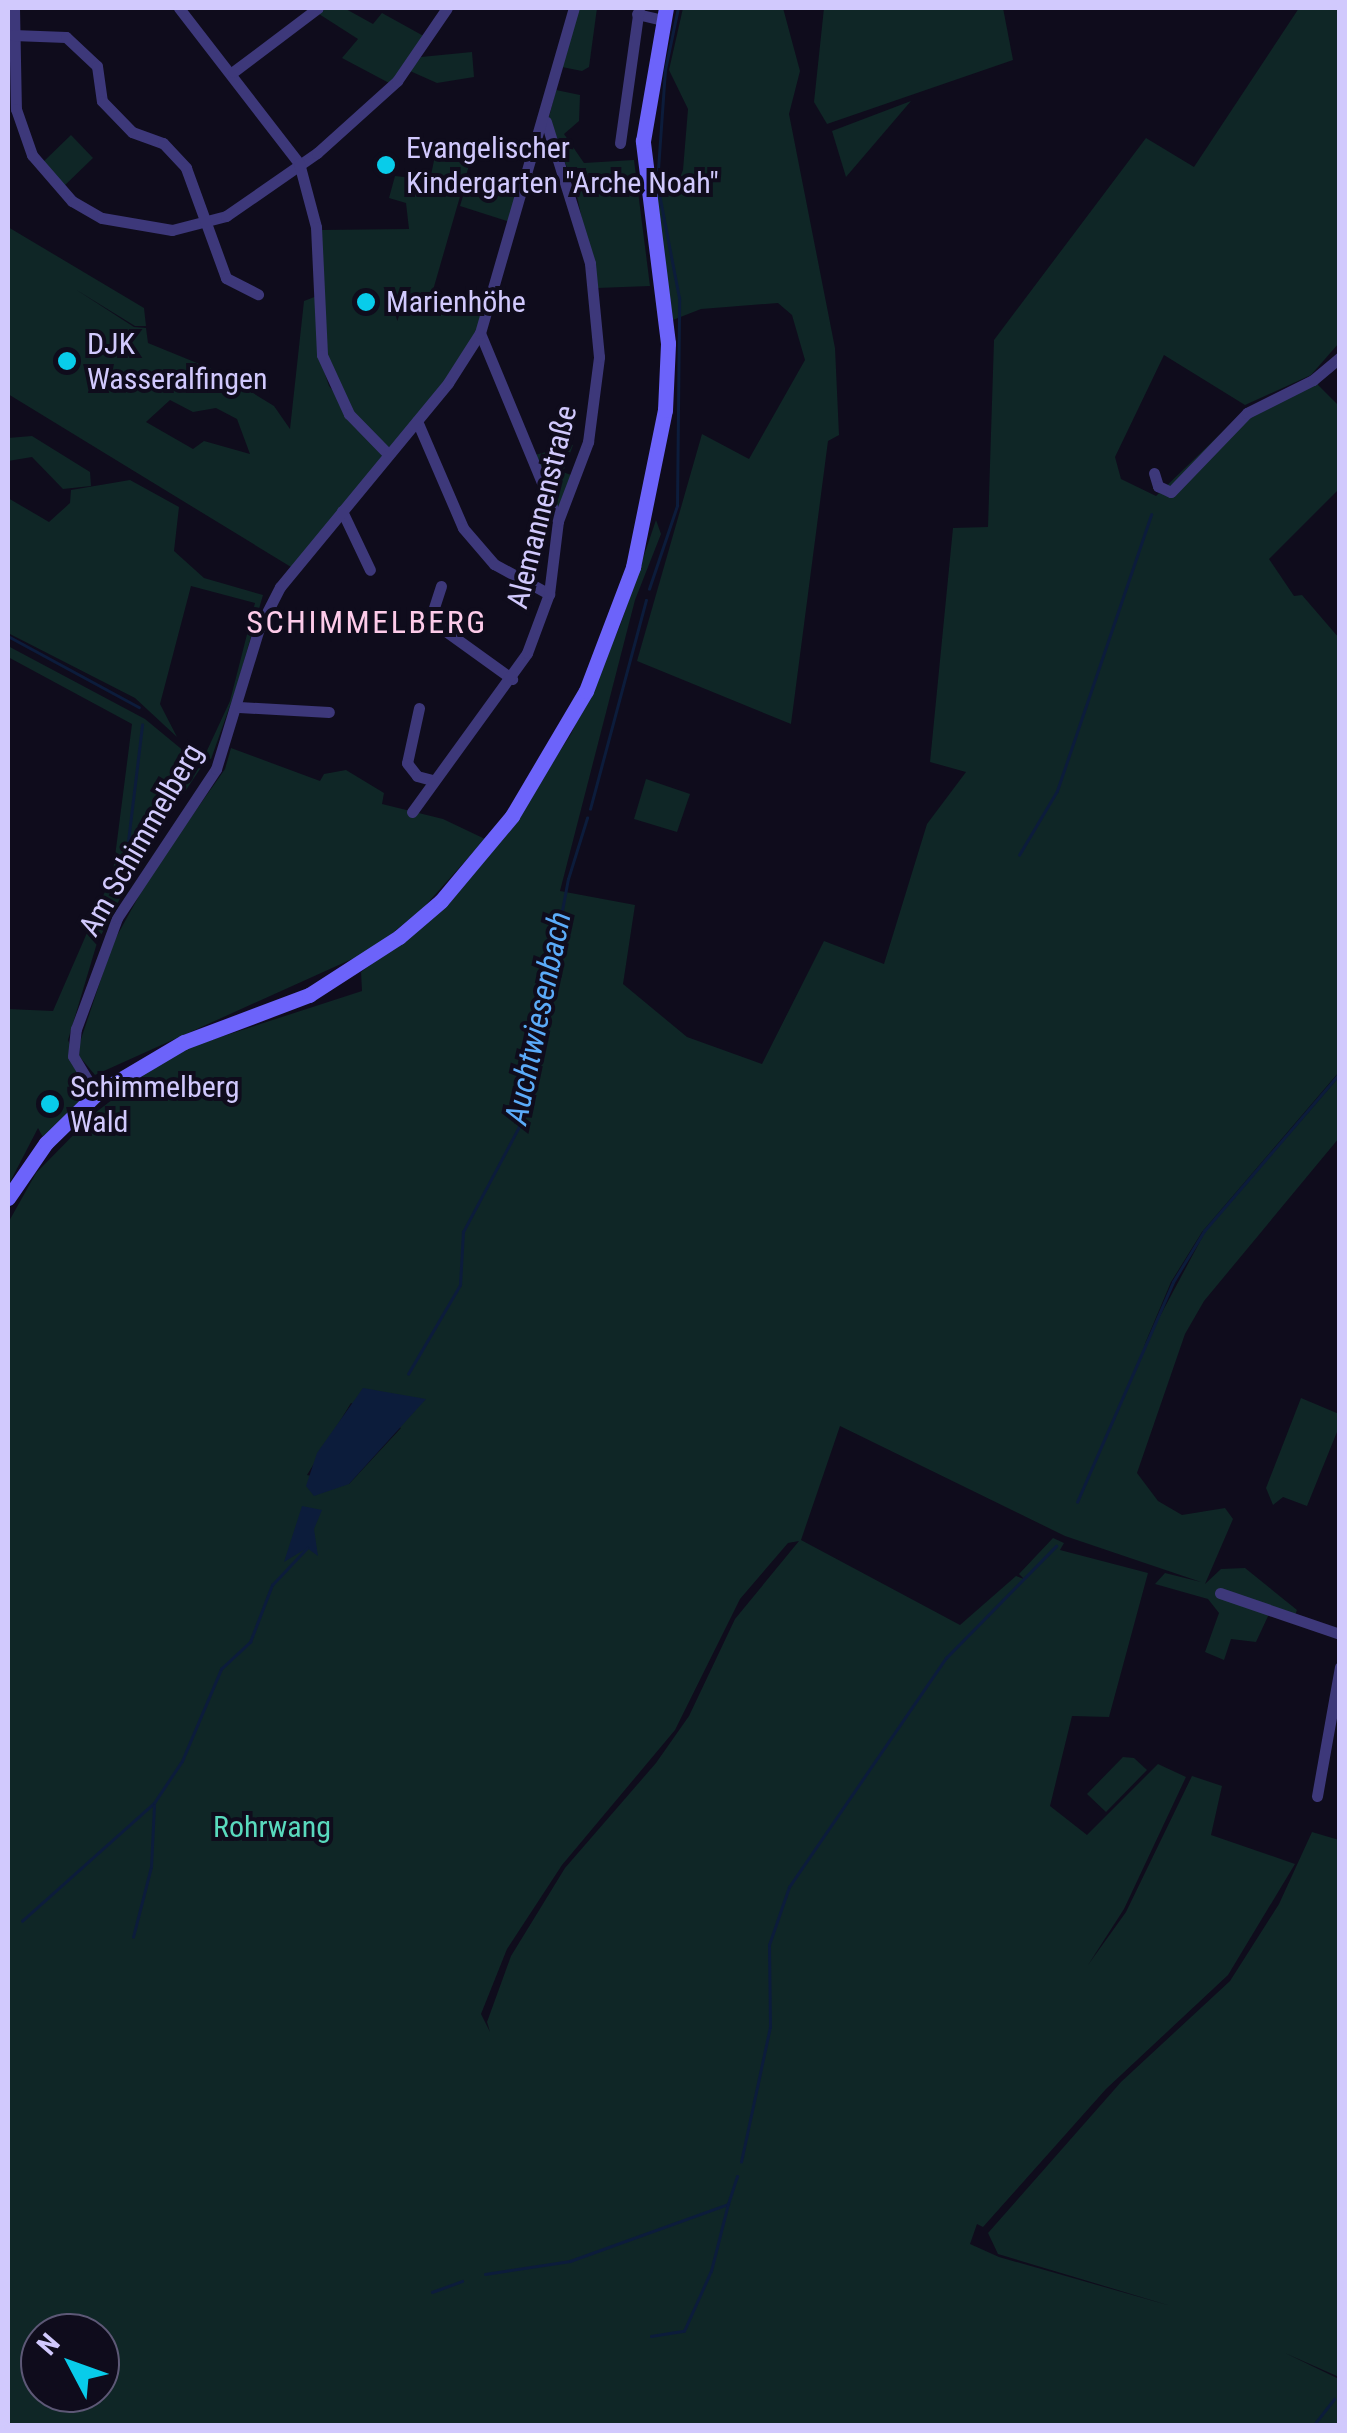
<!DOCTYPE html>
<html>
<head>
<meta charset="utf-8">
<style>
	body { margin:0 }
	#map { position:relative; width:1347px; height:2433px; overflow:hidden; background:#0f0c1c; font-family:"Roboto Condensed",sans-serif }
	div>[style] { position:absolute }
	[style*='--x'] { left:calc(var(--x)*1px); top:calc(var(--y)*1px); width:calc(var(--w)*1px); rotate:calc(var(--a)*1deg) }
	.green>* { inset:0; background:#0f2626 }
	.water>* { inset:0; background:#0c1c3b }
	.stream>* { height:2.5px; margin:-1.25px; padding:0 1.25px; transform-origin:1.25px; border-radius:1.25px; background:#0c1c3b }
	.street>* { height:11px; margin:-5.5px; padding:0 5.5px; transform-origin:5.5px; border-radius:5.5px; background:#3d387a }
	.secondary>* { height:15px; margin:-7.5px; padding:0 7.5px; transform-origin:7.5px; border-radius:7.5px; background:#6c63fa }
	.dots>* { width:28px; height:28px; translate:-50% -50%; box-sizing:border-box; border:5px solid #0f0c1c; border-radius:50% }
	span { translate:-50% -50%; white-space:nowrap; text-align:center; line-height:1.15; -webkit-text-stroke:8px #0f0c1c; paint-order:stroke }
	.poi-label { font-size:30px; color:#d1c9fd }
	.left { translate:0 -50%; text-align:left }
	.street-label { font-size:30px; color:#d1c9fd }
	.park-label { font-size:30px; color:#59d9bd }
	.neighbourhood-label { font-size:32px; color:#fdcbe9; letter-spacing:2.5px }
	.water-label { font-size:32px; color:#5babf9; font-style:italic }
	.frame { position:absolute; inset:0; border:10px solid #d1c9fd; pointer-events:none }
	.north { position:absolute; left:20px; top:2313px; width:100px; height:100px; box-sizing:border-box; background:#0f0c1c; border:2px solid #5d5876; border-radius:50%; rotate:311deg; font-size:28px; font-weight:700; line-height:40px; text-align:center; color:#d1c9fd }
	.north::after { content:''; display:block; margin:auto; width:35px; height:45px; background:#08ccea; clip-path:polygon(50% 0,100% 100%,50% 72%,0 100%) }
</style>
</head>
<body>
<div id="map">
	<div class="green">
		<div style="clip-path:polygon(326px 8px,344px 8px,373px 24px,382px 13px,429px 39px,391px 84px,342px 58px,358px 39px,319px 14px)"></div>
		<div style="clip-path:polygon(575px 8px,597px 8px,589px 67px,582px 71px,562px 67px)"></div>
		<div style="clip-path:polygon(683px 8px,783px 8px,800px 71px,789px 114px,835px 348px,839px 435px,828px 441px,791px 724px,637px 661px,702px 434px,749px 459px,805px 360px,792px 315px,778px 303px,701px 309px,665px 323px,645px 188px,673px 196px,683px 170px,688px 109px,669px 70px)"></div>
		<div style="clip-path:polygon(824px 8px,1003px 8px,1013px 60px,827px 124px,814px 102px)"></div>
		<div style="clip-path:polygon(evenodd,1299px 8px,1339px 8px,1339px 343px,1311px 375px,1245px 405px,1164px 355px,1115px 457px,1121px 479px,1156px 496px,1243px 412px,1313px 380px,1339px 406px,1339px 489px,1269px 559px,1294px 596px,1302px 595px,1339px 638px,1339px 1072px,1202px 1232px,1171px 1282px,1144px 1346px,1205px 1232px,1339px 1077px,1339px 1138px,1204px 1301px,1185px 1334px,1137px 1473px,1158px 1501px,1182px 1515px,1225px 1508px,1233px 1519px,1205px 1584px,1221px 1569px,1245px 1568px,1297px 1610px,1294px 1618px,1269px 1614px,1256px 1642px,1231px 1639px,1224px 1660px,1205px 1652px,1219px 1613px,1208px 1599px,1155px 1584px,1165px 1573px,1201px 1582px,1065px 1536px,840px 1426px,801px 1540px,960px 1625px,1016px 1576px,1024px 1579px,1019px 1574px,1053px 1538px,1064px 1543px,1060px 1550px,1148px 1573px,1109px 1717px,1072px 1716px,1050px 1806px,1087px 1835px,1158px 1764px,1186px 1777px,1124px 1909px,1088px 1965px,1126px 1912px,1192px 1776px,1222px 1786px,1211px 1835px,1295px 1864px,1228px 1975px,1106px 2089px,983px 2227px,977px 2224px,970px 2244px,999px 2257px,1171px 2306px,998px 2254px,988px 2233px,1121px 2082px,1230px 1981px,1279px 1904px,1312px 1832px,1339px 1840px,1339px 2377px,1285px 2353px,1339px 2379px,1339px 2425px,8px 2426px,8px 1223px,36px 1173px,95px 1113px,174px 1052px,362px 991px,361px 972px,423px 926px,519px 814px,571px 734px,620px 626px,656px 520px,661px 534px,635px 600px,560px 891px,635px 905px,623px 984px,687px 1037px,762px 1064px,824px 941px,884px 964px,927px 824px,966px 772px,930px 762px,953px 528px,988px 527px,994px 340px,1146px 138px,1194px 167px,1299px 8px,351px 1403px,401px 1428px,349px 1484px,307px 1475px,351px 1403px,1299px 8px,799px 1541px,735px 1619px,689px 1716px,656px 1763px,565px 1868px,511px 1956px,487px 2022px,490px 2032px,481px 2014px,507px 1949px,562px 1865px,675px 1730px,740px 1599px,788px 1543px,799px 1541px,1299px 8px,40px 2333px,100px 2333px,100px 2393px,40px 2393px,40px 2333px)"></div>
		<div style="clip-path:polygon(472px 52px,474px 77px,437px 83px,410px 71px,421px 57px)"></div>
		<div style="clip-path:polygon(556px 90px,580px 95px,579px 121px,564px 134px,584px 163px,634px 160px,650px 286px,597px 288px,575px 187px,548px 121px)"></div>
		<div style="clip-path:polygon(911px 101px,846px 177px,832px 131px)"></div>
		<div style="clip-path:polygon(71px 135px,93px 158px,62px 188px,41px 164px)"></div>
		<div style="clip-path:polygon(438px 141px,474px 148px,429px 304px,484px 317px,447px 382px,388px 452px,351px 413px,323px 355px,319px 230px,409px 229px,406px 203px,389px 198px,395px 176px,430px 180px)"></div>
		<div style="clip-path:polygon(469px 176px,521px 189px,510px 222px,460px 206px)"></div>
		<div style="clip-path:polygon(evenodd,8px 227px,144px 308px,146px 326px,135px 326px,75px 289px,134px 327px,146px 328px,148px 343px,219px 372px,274px 406px,290px 429px,304px 301px,317px 296px,319px 356px,329px 386px,386px 454px,291px 567px,8px 394px,8px 227px,170px 400px,193px 412px,216px 408px,237px 419px,250px 454px,204px 441px,193px 449px,146px 422px,170px 400px)"></div>
		<div style="clip-path:polygon(32px 436px,90px 472px,91px 486px,63px 489px,32px 457px,8px 461px,8px 438px)"></div>
		<div style="clip-path:polygon(573px 445px,563px 472px,576px 477px,558px 521px,527px 457px)"></div>
		<div style="clip-path:polygon(130px 480px,179px 507px,174px 551px,204px 578px,263px 595px,236px 689px,211px 759px,204px 757px,230px 701px,255px 603px,191px 586px,160px 704px,177px 737px,135px 698px,8px 633px,8px 498px,49px 522px,70px 503px,71px 490px)"></div>
		<div style="clip-path:polygon(8px 646px,145px 719px,202px 766px,128px 877px,113px 872px,132px 724px,8px 657px)"></div>
		<div style="clip-path:polygon(231px 748px,320px 781px,324px 774px,346px 770px,384px 793px,382px 804px,443px 819px,485px 839px,424px 907px,372px 950px,95px 1075px,79px 1056px,80px 1042px,113px 943px,151px 874px,225px 769px)"></div>
		<div style="clip-path:polygon(646px 779px,690px 794px,677px 832px,634px 819px)"></div>
		<div style="clip-path:polygon(110px 880px,127px 885px,97px 943px,68px 1040px,91px 1095px,45px 1141px,38px 1128px,8px 1186px,8px 1009px,53px 1011px)"></div>
		<div style="clip-path:polygon(1301px 1398px,1339px 1414px,1339px 1427px,1307px 1506px,1283px 1497px,1273px 1505px,1266px 1488px)"></div>
		<div style="clip-path:polygon(1123px 1757px,1134px 1758px,1147px 1770px,1106px 1812px,1087px 1794px)"></div>
	</div>
	<div class="water">
		<div style="clip-path:polygon(363px 1388px,426px 1399px,349px 1484px,314px 1496px,306px 1486px,317px 1453px)"></div>
		<div style="clip-path:polygon(302px 1506px,322px 1510px,314px 1529px,318px 1556px,307px 1548px,284px 1562px)"></div>
	</div>
	<div class="stream">
		<div style="--x:649;--y:589;--w:88;--a:-71.4"></div>
		<div style="--x:677;--y:506;--w:208;--a:-89.4"></div>
		<div style="--x:679;--y:298;--w:116;--a:-100.9"></div>
		<div style="--x:657;--y:184;--w:114;--a:-86"></div>
		<div style="--x:665;--y:70;--w:63;--a:-78.2"></div>
		<div style="--x:8;--y:636;--w:149;--a:28.5"></div>
		<div style="--x:590;--y:809;--w:216;--a:-75"></div>
		<div style="--x:1019;--y:855;--w:74;--a:-59.3"></div>
		<div style="--x:1057;--y:791;--w:292;--a:-71.2"></div>
		<div style="--x:126;--y:858;--w:134;--a:-83.1"></div>
		<div style="--x:408;--y:1374;--w:103;--a:-59.7"></div>
		<div style="--x:460;--y:1285;--w:53;--a:-86.8"></div>
		<div style="--x:463;--y:1232;--w:128;--a:-62"></div>
		<div style="--x:523;--y:1119;--w:244;--a:-79.4"></div>
		<div style="--x:568;--y:879;--w:64;--a:-72.7"></div>
		<div style="--x:1077;--y:1502;--w:240;--a:-66.4"></div>
		<div style="--x:1173;--y:1282;--w:60;--a:-58.7"></div>
		<div style="--x:1204;--y:1231;--w:208;--a:-49.3"></div>
		<div style="--x:22;--y:1921;--w:177;--a:-41.8"></div>
		<div style="--x:154;--y:1803;--w:50;--a:-56.3"></div>
		<div style="--x:182;--y:1761;--w:100;--a:-67"></div>
		<div style="--x:221;--y:1669;--w:40;--a:-43"></div>
		<div style="--x:250;--y:1642;--w:61;--a:-68.9"></div>
		<div style="--x:272;--y:1585;--w:51;--a:-46.6"></div>
		<div style="--x:133;--y:1937;--w:72;--a:-75.6"></div>
		<div style="--x:151;--y:1867;--w:61;--a:-87.2"></div>
		<div style="--x:741;--y:2162;--w:138;--a:-77.9"></div>
		<div style="--x:770;--y:2027;--w:82;--a:-90.7"></div>
		<div style="--x:769;--y:1945;--w:61;--a:-71"></div>
		<div style="--x:789;--y:1887;--w:278;--a:-55.6"></div>
		<div style="--x:946;--y:1658;--w:157;--a:-45.5"></div>
		<div style="--x:485;--y:2274;--w:86;--a:-8.7"></div>
		<div style="--x:570;--y:2261;--w:168;--a:-19.8"></div>
		<div style="--x:728;--y:2204;--w:29;--a:-72"></div>
		<div style="--x:432;--y:2292;--w:32;--a:-20"></div>
		<div style="--x:651;--y:2336;--w:33;--a:-9"></div>
		<div style="--x:684;--y:2331;--w:66;--a:-65.8"></div>
		<div style="--x:711;--y:2271;--w:69;--a:-75.8"></div>
		<div style="--x:1338;--y:2388;--w:6;--a:-72"></div>
		<div style="--x:1313;--y:2426;--w:34;--a:-52"></div>
	</div>
	<div class="street">
		<div style="--x:14;--y:8;--w:101;--a:88.9"></div>
		<div style="--x:16;--y:109;--w:49;--a:70.8"></div>
		<div style="--x:32;--y:155;--w:61;--a:49"></div>
		<div style="--x:72;--y:201;--w:34;--a:30"></div>
		<div style="--x:102;--y:218;--w:71;--a:9.7"></div>
		<div style="--x:172;--y:230;--w:56;--a:-14.5"></div>
		<div style="--x:226;--y:216;--w:111;--a:-34.7"></div>
		<div style="--x:317;--y:153;--w:108;--a:-42"></div>
		<div style="--x:397;--y:81;--w:88;--a:-55.6"></div>
		<div style="--x:179;--y:8;--w:196;--a:52.3"></div>
		<div style="--x:299;--y:163;--w:66;--a:75.1"></div>
		<div style="--x:316;--y:227;--w:128;--a:87.3"></div>
		<div style="--x:322;--y:355;--w:65;--a:65.4"></div>
		<div style="--x:349;--y:414;--w:56;--a:45.7"></div>
		<div style="--x:637;--y:14;--w:28;--a:13"></div>
		<div style="--x:13;--y:35;--w:53;--a:2.2"></div>
		<div style="--x:66;--y:37;--w:42;--a:43.1"></div>
		<div style="--x:97;--y:66;--w:35;--a:82"></div>
		<div style="--x:102;--y:101;--w:43;--a:45.9"></div>
		<div style="--x:132;--y:132;--w:33;--a:20"></div>
		<div style="--x:163;--y:143;--w:34;--a:47"></div>
		<div style="--x:186;--y:168;--w:117;--a:70"></div>
		<div style="--x:226;--y:278;--w:36;--a:27"></div>
		<div style="--x:233;--y:72;--w:106;--a:-37"></div>
		<div style="--x:620;--y:143;--w:136;--a:-82"></div>
		<div style="--x:480;--y:333;--w:204;--a:67.5"></div>
		<div style="--x:417;--y:421;--w:116;--a:66.7"></div>
		<div style="--x:463;--y:528;--w:48;--a:49.3"></div>
		<div style="--x:494;--y:564;--w:63;--a:28.6"></div>
		<div style="--x:1154;--y:473;--w:14;--a:73"></div>
		<div style="--x:1158;--y:486;--w:14;--a:25"></div>
		<div style="--x:1171;--y:492;--w:110;--a:-46.1"></div>
		<div style="--x:1247;--y:413;--w:74;--a:-26.6"></div>
		<div style="--x:1313;--y:380;--w:35;--a:-40"></div>
		<div style="--x:342;--y:511;--w:65;--a:64.6"></div>
		<div style="--x:441;--y:586;--w:28;--a:108"></div>
		<div style="--x:432;--y:613;--w:16;--a:60"></div>
		<div style="--x:440;--y:627;--w:89;--a:35.8"></div>
		<div style="--x:239;--y:707;--w:90;--a:3.2"></div>
		<div style="--x:419;--y:708;--w:56;--a:102.3"></div>
		<div style="--x:407;--y:763;--w:16;--a:52"></div>
		<div style="--x:417;--y:776;--w:16;--a:15"></div>
		<div style="--x:412;--y:812;--w:196;--a:-54.1"></div>
		<div style="--x:527;--y:653;--w:63;--a:-69.6"></div>
		<div style="--x:549;--y:594;--w:74;--a:-83"></div>
		<div style="--x:558;--y:521;--w:85;--a:-69.2"></div>
		<div style="--x:588;--y:442;--w:86;--a:-82.6"></div>
		<div style="--x:599;--y:357;--w:94;--a:-95.5"></div>
		<div style="--x:590;--y:263;--w:148;--a:-107.3"></div>
		<div style="--x:96;--y:1094;--w:44;--a:-121.2"></div>
		<div style="--x:73;--y:1056;--w:27;--a:-84"></div>
		<div style="--x:76;--y:1029;--w:118;--a:-69.7"></div>
		<div style="--x:117;--y:918;--w:179;--a:-56.4"></div>
		<div style="--x:216;--y:769;--w:147;--a:-73"></div>
		<div style="--x:259;--y:628;--w:46;--a:-62.9"></div>
		<div style="--x:280;--y:587;--w:264;--a:-50.5"></div>
		<div style="--x:448;--y:383;--w:59;--a:-57.4"></div>
		<div style="--x:480;--y:333;--w:338;--a:-73.9"></div>
		<div style="--x:1220;--y:1593;--w:127;--a:18.9"></div>
		<div style="--x:1317;--y:1796;--w:131;--a:-79.9"></div>
	</div>
	<div class="secondary">
		<div style="--x:8;--y:1198;--w:67;--a:-55.4"></div>
		<div style="--x:46;--y:1143;--w:70;--a:-44.4"></div>
		<div style="--x:96;--y:1094;--w:102;--a:-30.6"></div>
		<div style="--x:184;--y:1042;--w:134;--a:-20.6"></div>
		<div style="--x:309;--y:995;--w:107;--a:-32.8"></div>
		<div style="--x:399;--y:937;--w:55;--a:-40.6"></div>
		<div style="--x:441;--y:901;--w:111;--a:-50.1"></div>
		<div style="--x:512;--y:816;--w:145;--a:-59.4"></div>
		<div style="--x:586;--y:691;--w:133;--a:-69.2"></div>
		<div style="--x:633;--y:567;--w:160;--a:-78.5"></div>
		<div style="--x:665;--y:410;--w:67;--a:-87.4"></div>
		<div style="--x:668;--y:343;--w:204;--a:-97.1"></div>
		<div style="--x:643;--y:141;--w:135;--a:-80.2"></div>
	</div>
	<div class="dots">
		<div style="left:386px;top:165px;background:#08ccea"></div>
		<div style="left:366px;top:302px;background:#08ccea"></div>
		<div style="left:67px;top:361px;background:#08ccea"></div>
		<div style="left:50px;top:1104px;background:#08ccea"></div>
	</div>
	<div class="poi-label">
		<span class="left" style="left:406px;top:165px">Evangelischer<br>Kindergarten "Arche Noah"</span>
		<span class="left" style="left:386px;top:302px">Marienhöhe</span>
		<span class="left" style="left:87px;top:361px">DJK<br>Wasseralfingen</span>
		<span class="left" style="left:70px;top:1104px">Schimmelberg<br>Wald</span>
	</div>
	<div class="street-label">
		<span style="left:542px;top:507px;rotate:-76deg">Alemannenstraße</span>
		<span style="left:141px;top:840px;rotate:-60deg">Am Schimmelberg</span>
	</div>
	<div class="park-label">
		<span style="left:272px;top:1827px">Rohrwang</span>
	</div>
	<div class="neighbourhood-label">
		<span style="left:367px;top:622px">SCHIMMELBERG</span>
	</div>
	<div class="water-label">
		<span style="left:538px;top:1018px;rotate:-78deg">Auchtwiesenbach</span>
	</div>
	<div class="frame"></div>
	<div class="north">N</div>
</div>
</body>
</html>
